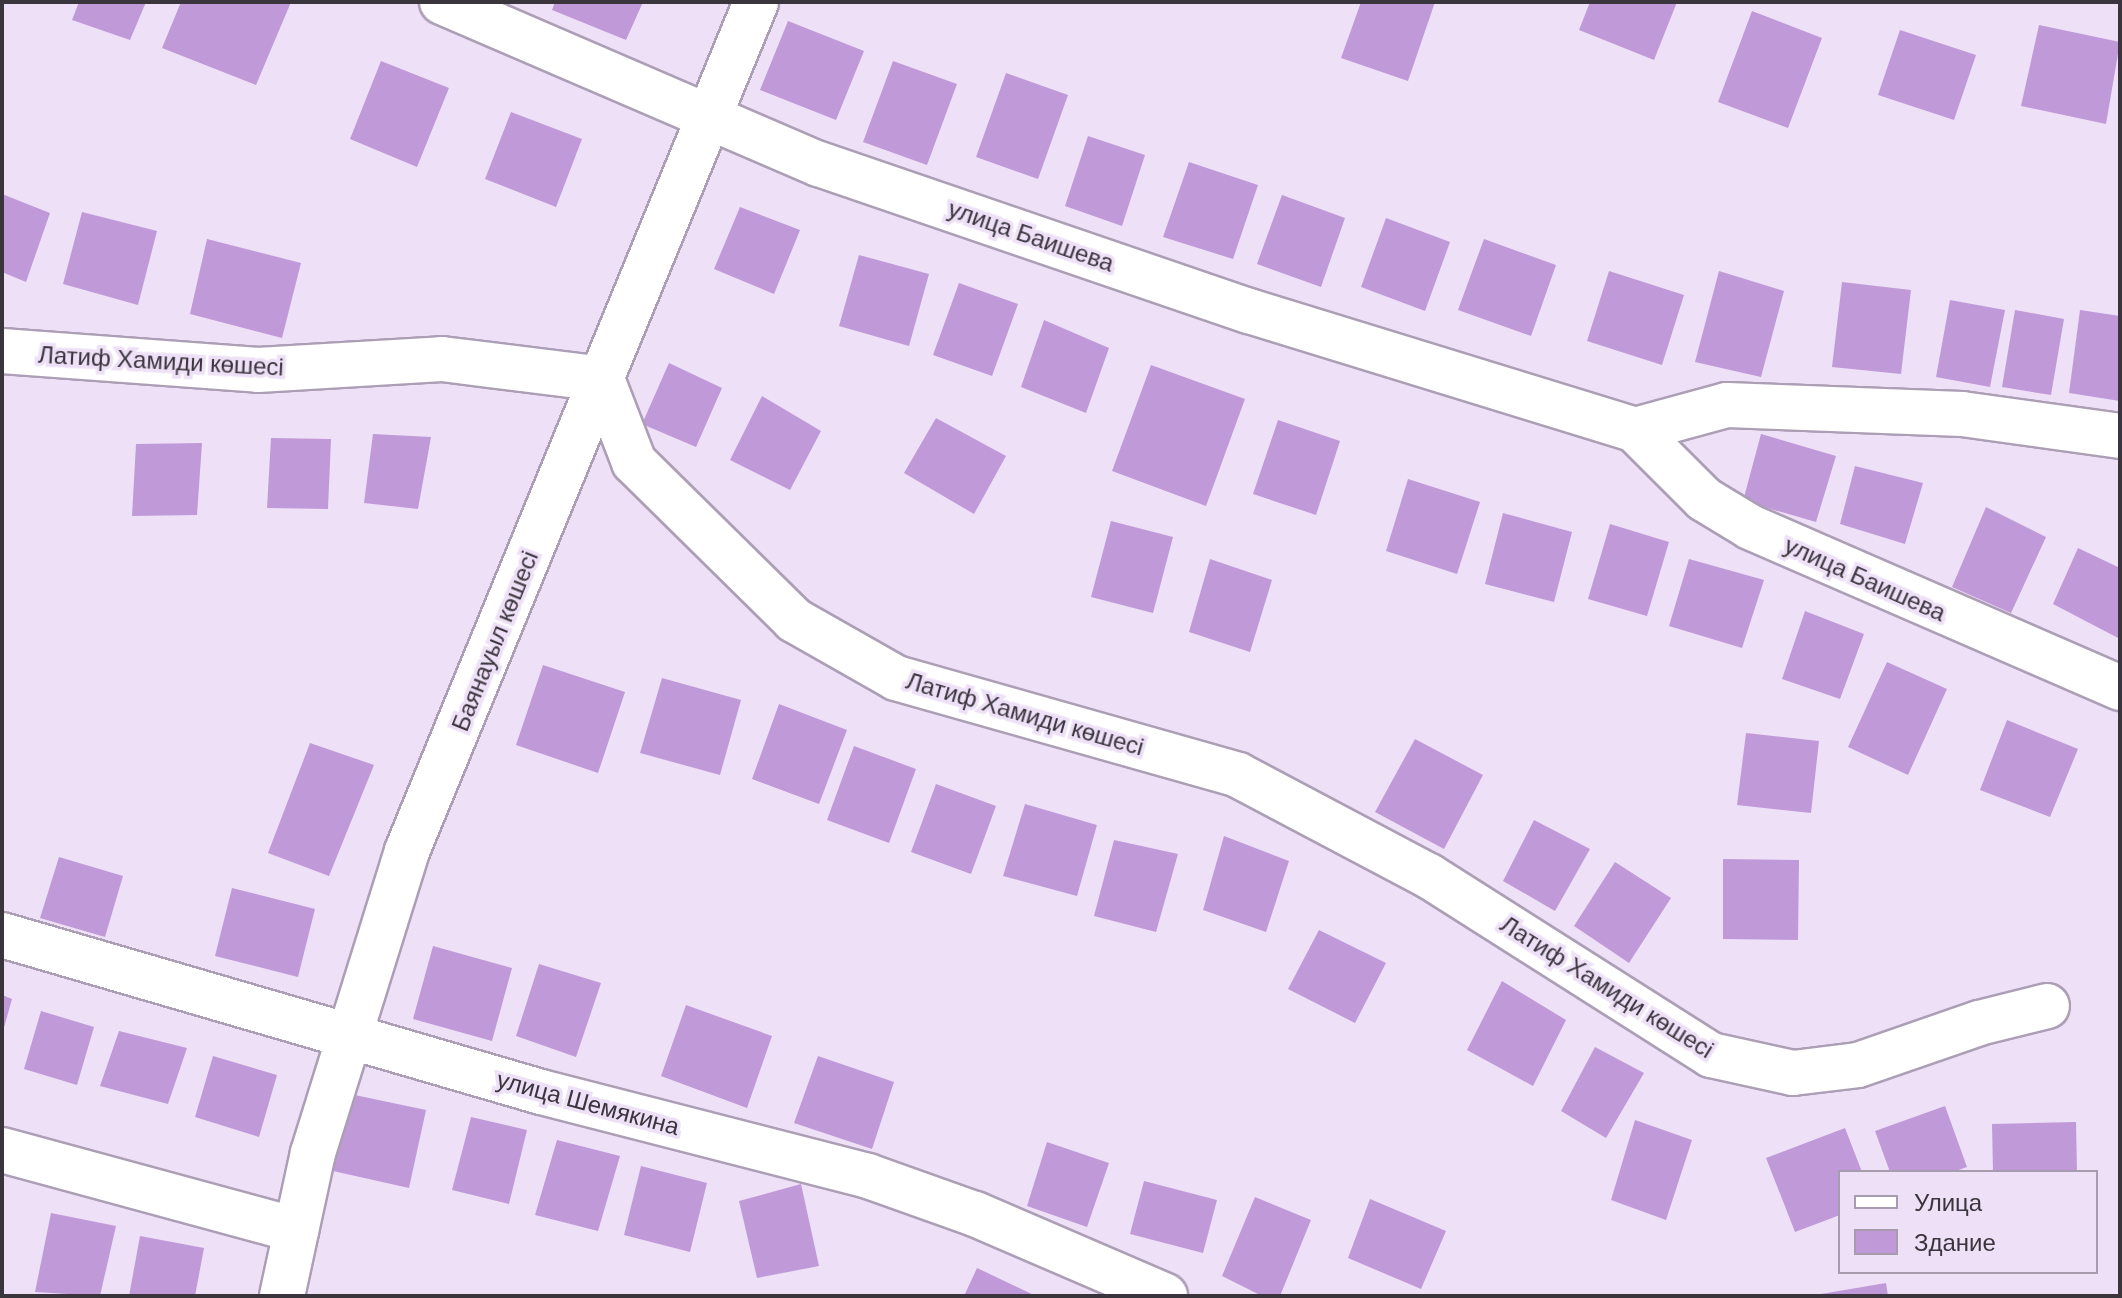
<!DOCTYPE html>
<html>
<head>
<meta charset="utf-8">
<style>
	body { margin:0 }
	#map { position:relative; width:2122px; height:1298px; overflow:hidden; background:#eee0f7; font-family:"DM Sans",sans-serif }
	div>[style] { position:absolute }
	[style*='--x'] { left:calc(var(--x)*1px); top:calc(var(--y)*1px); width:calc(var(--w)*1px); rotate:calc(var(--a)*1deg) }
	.building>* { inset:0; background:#c09ad8 }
	.roads { filter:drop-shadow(2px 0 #ac9fb5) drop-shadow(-2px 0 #ac9fb5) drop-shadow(0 2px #ac9fb5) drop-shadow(0 -2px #ac9fb5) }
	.street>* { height:44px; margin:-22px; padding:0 22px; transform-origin:22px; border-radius:22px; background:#fff }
	.secondary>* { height:44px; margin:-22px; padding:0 22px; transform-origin:22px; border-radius:22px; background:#fff }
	span { translate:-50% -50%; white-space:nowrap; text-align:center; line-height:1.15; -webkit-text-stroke:7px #eee0f7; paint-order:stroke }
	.street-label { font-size:24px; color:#3a353d }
	.frame { position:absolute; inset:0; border:4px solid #3a353d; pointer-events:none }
	.legend { position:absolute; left:1838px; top:1170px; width:260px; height:104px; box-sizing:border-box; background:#eee0f7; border:2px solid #a69cad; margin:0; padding:10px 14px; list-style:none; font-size:24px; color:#3a353d }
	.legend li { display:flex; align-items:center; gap:16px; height:40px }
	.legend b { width:40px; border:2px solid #a69cad }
</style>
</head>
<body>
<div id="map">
	<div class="building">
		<div style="clip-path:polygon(79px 2px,146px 2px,130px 40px,72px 20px)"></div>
		<div style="clip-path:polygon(181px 2px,291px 2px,256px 85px,162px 48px)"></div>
		<div style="clip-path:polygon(555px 2px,643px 2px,626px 40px,552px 10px)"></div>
		<div style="clip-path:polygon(1361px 2px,1435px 2px,1408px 81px,1341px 58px)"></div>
		<div style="clip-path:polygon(1590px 2px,1677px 2px,1654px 60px,1579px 30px)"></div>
		<div style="clip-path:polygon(1752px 11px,1822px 38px,1788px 128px,1718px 102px)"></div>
		<div style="clip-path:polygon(788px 21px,864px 51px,836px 120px,760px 90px)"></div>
		<div style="clip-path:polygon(2039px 25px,2120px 42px,2106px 124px,2021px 106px)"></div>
		<div style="clip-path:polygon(1900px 30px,1976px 55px,1954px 120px,1878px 95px)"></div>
		<div style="clip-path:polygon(381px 61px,449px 88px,417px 167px,350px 139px)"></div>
		<div style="clip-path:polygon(893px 61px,957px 84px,927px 165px,863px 142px)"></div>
		<div style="clip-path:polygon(1006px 73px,1068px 95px,1038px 179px,976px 157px)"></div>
		<div style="clip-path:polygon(511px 112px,582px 139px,556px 207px,485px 179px)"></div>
		<div style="clip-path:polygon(1088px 136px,1145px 155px,1122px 226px,1065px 206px)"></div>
		<div style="clip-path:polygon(1189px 162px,1258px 185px,1233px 259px,1163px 237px)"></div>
		<div style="clip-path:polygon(2px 194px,50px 213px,26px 282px,2px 272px)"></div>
		<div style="clip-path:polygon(1282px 195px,1345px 218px,1321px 287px,1257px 264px)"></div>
		<div style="clip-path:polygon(740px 207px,800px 230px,774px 294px,714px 269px)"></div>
		<div style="clip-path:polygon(82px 212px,157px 231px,138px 305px,63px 284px)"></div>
		<div style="clip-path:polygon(1386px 218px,1450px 242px,1425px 311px,1361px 287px)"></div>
		<div style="clip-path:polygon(207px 239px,301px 263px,282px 338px,190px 314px)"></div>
		<div style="clip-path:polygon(1484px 239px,1556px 265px,1531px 336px,1458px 310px)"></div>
		<div style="clip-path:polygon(859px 255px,929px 274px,909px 346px,839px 326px)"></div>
		<div style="clip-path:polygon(1609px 271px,1684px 295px,1662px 365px,1587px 341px)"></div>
		<div style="clip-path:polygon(1719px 271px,1784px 291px,1761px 377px,1695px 362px)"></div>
		<div style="clip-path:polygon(1842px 282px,1911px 290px,1901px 374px,1832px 367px)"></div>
		<div style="clip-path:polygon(959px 283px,1018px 304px,992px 376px,933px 355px)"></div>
		<div style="clip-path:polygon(1950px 300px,2005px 310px,1990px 387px,1936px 377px)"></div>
		<div style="clip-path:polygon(2015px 310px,2064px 319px,2051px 395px,2002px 387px)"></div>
		<div style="clip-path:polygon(2080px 310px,2120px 316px,2120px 401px,2069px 393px)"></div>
		<div style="clip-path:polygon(1044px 320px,1109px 348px,1086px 413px,1021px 387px)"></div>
		<div style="clip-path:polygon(669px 363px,722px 388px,696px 447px,642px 424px)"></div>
		<div style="clip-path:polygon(1151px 365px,1245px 399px,1206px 506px,1112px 471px)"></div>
		<div style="clip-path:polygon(762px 396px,821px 431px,790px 490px,730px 460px)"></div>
		<div style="clip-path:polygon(936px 418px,1006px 456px,974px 514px,904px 473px)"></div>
		<div style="clip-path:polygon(1278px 420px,1340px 441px,1316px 515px,1253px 494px)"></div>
		<div style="clip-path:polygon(373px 434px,431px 437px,418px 509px,364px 503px)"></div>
		<div style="clip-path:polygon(1761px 434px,1836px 456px,1816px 522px,1743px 501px)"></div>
		<div style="clip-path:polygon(271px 438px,331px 439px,328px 509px,267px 508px)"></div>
		<div style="clip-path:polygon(202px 443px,197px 515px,132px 516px,136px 444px)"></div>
		<div style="clip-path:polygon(1855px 466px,1923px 483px,1905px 544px,1840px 524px)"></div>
		<div style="clip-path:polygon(1408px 479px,1480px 502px,1457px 574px,1386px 551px)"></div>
		<div style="clip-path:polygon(1986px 507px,2046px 537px,2011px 613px,1952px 587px)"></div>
		<div style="clip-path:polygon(1503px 513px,1572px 532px,1554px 602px,1485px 584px)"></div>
		<div style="clip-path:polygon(1111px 521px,1173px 537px,1153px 613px,1091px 597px)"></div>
		<div style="clip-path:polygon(1610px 524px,1669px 542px,1647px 616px,1588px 599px)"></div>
		<div style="clip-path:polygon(2078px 548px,2120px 568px,2120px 639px,2053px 604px)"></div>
		<div style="clip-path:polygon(1210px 559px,1272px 580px,1250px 652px,1189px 632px)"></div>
		<div style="clip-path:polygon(1689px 559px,1764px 580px,1742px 648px,1669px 626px)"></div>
		<div style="clip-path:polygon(1805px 611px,1864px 634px,1840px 699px,1782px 679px)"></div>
		<div style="clip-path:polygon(1887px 662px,1947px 689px,1908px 775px,1848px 747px)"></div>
		<div style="clip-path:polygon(543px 665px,625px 692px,598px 773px,516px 745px)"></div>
		<div style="clip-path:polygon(662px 678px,741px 700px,720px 775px,640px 753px)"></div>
		<div style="clip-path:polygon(779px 704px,847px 730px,819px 804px,752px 779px)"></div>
		<div style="clip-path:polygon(2007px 720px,2078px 749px,2050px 817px,1980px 790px)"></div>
		<div style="clip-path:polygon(1746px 733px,1819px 741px,1811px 813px,1737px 805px)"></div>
		<div style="clip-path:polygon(1415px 739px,1483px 775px,1444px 849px,1375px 812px)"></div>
		<div style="clip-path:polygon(310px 743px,374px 765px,329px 876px,268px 853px)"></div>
		<div style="clip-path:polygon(854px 746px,916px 769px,889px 843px,827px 820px)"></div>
		<div style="clip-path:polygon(936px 784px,996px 806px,971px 874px,911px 852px)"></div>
		<div style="clip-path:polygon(1025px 804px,1097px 825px,1077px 896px,1003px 876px)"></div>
		<div style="clip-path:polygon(1534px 820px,1590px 849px,1555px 911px,1503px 881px)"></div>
		<div style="clip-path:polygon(1224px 836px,1289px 861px,1266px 932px,1203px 910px)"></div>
		<div style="clip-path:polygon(1114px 840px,1178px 854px,1156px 932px,1094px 916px)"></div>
		<div style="clip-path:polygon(59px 857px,123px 876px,105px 937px,40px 918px)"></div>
		<div style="clip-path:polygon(1723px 859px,1799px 860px,1798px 940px,1723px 939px)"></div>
		<div style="clip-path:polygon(1615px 862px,1671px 898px,1629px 963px,1574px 926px)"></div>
		<div style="clip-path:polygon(232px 888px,315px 909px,298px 977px,215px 956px)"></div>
		<div style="clip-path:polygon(1319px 930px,1386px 963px,1355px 1023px,1288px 989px)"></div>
		<div style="clip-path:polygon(433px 946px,512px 968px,492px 1041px,413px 1019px)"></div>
		<div style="clip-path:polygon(539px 964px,601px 983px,576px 1057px,516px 1036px)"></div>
		<div style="clip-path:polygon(1502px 981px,1566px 1020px,1533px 1086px,1467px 1050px)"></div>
		<div style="clip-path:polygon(2px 995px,12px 999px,3px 1031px,2px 1031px)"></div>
		<div style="clip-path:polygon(686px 1005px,772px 1036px,747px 1108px,661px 1076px)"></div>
		<div style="clip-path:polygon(41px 1011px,94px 1027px,77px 1085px,24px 1069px)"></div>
		<div style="clip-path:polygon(119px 1031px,187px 1048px,168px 1104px,100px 1086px)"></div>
		<div style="clip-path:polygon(1595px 1047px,1644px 1073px,1606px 1138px,1561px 1111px)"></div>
		<div style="clip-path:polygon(213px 1056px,277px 1075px,259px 1137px,195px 1117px)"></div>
		<div style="clip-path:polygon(818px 1056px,894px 1082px,872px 1149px,794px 1123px)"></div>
		<div style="clip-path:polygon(350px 1094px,426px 1110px,409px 1188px,333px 1171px)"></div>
		<div style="clip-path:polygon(1945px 1106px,1967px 1167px,1953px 1172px,1890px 1172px,1875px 1131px)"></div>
		<div style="clip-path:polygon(471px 1117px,527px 1130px,509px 1204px,452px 1190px)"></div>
		<div style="clip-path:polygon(1635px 1120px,1692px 1140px,1666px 1220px,1611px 1200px)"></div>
		<div style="clip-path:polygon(2076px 1122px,2077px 1172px,1993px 1172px,1992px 1124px)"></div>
		<div style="clip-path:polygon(1845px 1128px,1862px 1172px,1840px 1172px,1840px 1215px,1795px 1232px,1766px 1158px)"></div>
		<div style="clip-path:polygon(557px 1140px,620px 1156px,598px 1231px,535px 1215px)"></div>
		<div style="clip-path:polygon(1047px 1142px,1109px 1163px,1087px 1227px,1027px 1206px)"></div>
		<div style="clip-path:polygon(641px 1166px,707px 1183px,690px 1252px,624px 1235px)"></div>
		<div style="clip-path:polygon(1144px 1181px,1217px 1200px,1203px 1253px,1130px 1234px)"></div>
		<div style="clip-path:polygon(801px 1184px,819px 1266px,757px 1278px,739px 1201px)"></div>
		<div style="clip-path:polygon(1255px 1197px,1311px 1220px,1280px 1296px,1262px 1296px,1222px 1276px)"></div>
		<div style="clip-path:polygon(1370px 1199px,1446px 1231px,1421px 1289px,1348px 1258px)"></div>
		<div style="clip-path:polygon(51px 1213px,116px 1226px,100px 1296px,35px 1292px)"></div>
		<div style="clip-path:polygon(140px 1236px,204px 1248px,195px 1296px,129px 1296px)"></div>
		<div style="clip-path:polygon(977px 1268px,1036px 1296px,964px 1296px)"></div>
		<div style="clip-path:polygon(1886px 1283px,1888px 1296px,1821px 1296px,1821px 1294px)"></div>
	</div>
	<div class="roads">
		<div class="street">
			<div style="--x:442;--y:2;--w:410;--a:23.3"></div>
			<div style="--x:819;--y:164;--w:454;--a:18.9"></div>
			<div style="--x:1249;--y:311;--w:404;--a:17.1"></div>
			<div style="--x:1635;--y:430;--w:98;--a:45"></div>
			<div style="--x:1704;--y:499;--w:54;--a:31.3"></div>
			<div style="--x:1750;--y:527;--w:404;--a:23.5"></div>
			<div style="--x:2;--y:351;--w:257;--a:4.2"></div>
			<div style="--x:258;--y:370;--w:184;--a:-3.4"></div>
			<div style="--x:442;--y:359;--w:161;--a:7.1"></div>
			<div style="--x:602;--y:379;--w:89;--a:68.9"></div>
			<div style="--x:634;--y:462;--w:225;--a:44.6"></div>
			<div style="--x:794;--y:620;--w:117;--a:29.6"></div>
			<div style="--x:896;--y:678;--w:355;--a:15.8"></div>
			<div style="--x:1238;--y:775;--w:216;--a:27.9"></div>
			<div style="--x:1429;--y:876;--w:334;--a:32.4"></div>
			<div style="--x:1711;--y:1055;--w:84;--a:12.4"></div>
			<div style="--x:1793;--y:1073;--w:65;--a:-7"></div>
			<div style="--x:1858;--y:1065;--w:128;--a:-19.1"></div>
			<div style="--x:1979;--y:1023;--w:70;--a:-14"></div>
			<div style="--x:1635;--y:430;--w:95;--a:-15.2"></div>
			<div style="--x:1727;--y:405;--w:235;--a:2.2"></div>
			<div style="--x:1962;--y:414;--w:160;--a:7.9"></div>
			<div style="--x:2;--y:935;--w:561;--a:16.24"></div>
			<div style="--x:541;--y:1092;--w:338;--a:14.4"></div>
			<div style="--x:868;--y:1176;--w:114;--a:19.6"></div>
			<div style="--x:975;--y:1214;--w:207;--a:23.3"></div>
			<div style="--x:2;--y:1150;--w:305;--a:15.2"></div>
		</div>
		<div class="secondary">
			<div style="--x:282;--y:1296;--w:146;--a:-77.8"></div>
			<div style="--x:313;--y:1153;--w:316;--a:-72.7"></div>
			<div style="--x:407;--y:851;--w:918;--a:-67.65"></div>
		</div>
	</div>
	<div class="street-label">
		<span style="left:1031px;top:236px;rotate:19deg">улица Баишева</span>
		<span style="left:161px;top:361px;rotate:3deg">Латиф Хамиди көшесі</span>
		<span style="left:1865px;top:579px;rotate:24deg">улица Баишева</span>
		<span style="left:495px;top:641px;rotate:-68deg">Баянауыл көшесі</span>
		<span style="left:1025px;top:714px;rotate:16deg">Латиф Хамиди көшесі</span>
		<span style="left:1607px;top:987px;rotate:32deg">Латиф Хамиди көшесі</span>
		<span style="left:588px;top:1103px;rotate:15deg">улица Шемякина</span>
	</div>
	<div class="frame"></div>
	<ul class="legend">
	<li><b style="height:10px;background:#fff"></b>Улица</li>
	<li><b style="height:22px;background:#c09ad8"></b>Здание</li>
	</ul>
</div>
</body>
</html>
